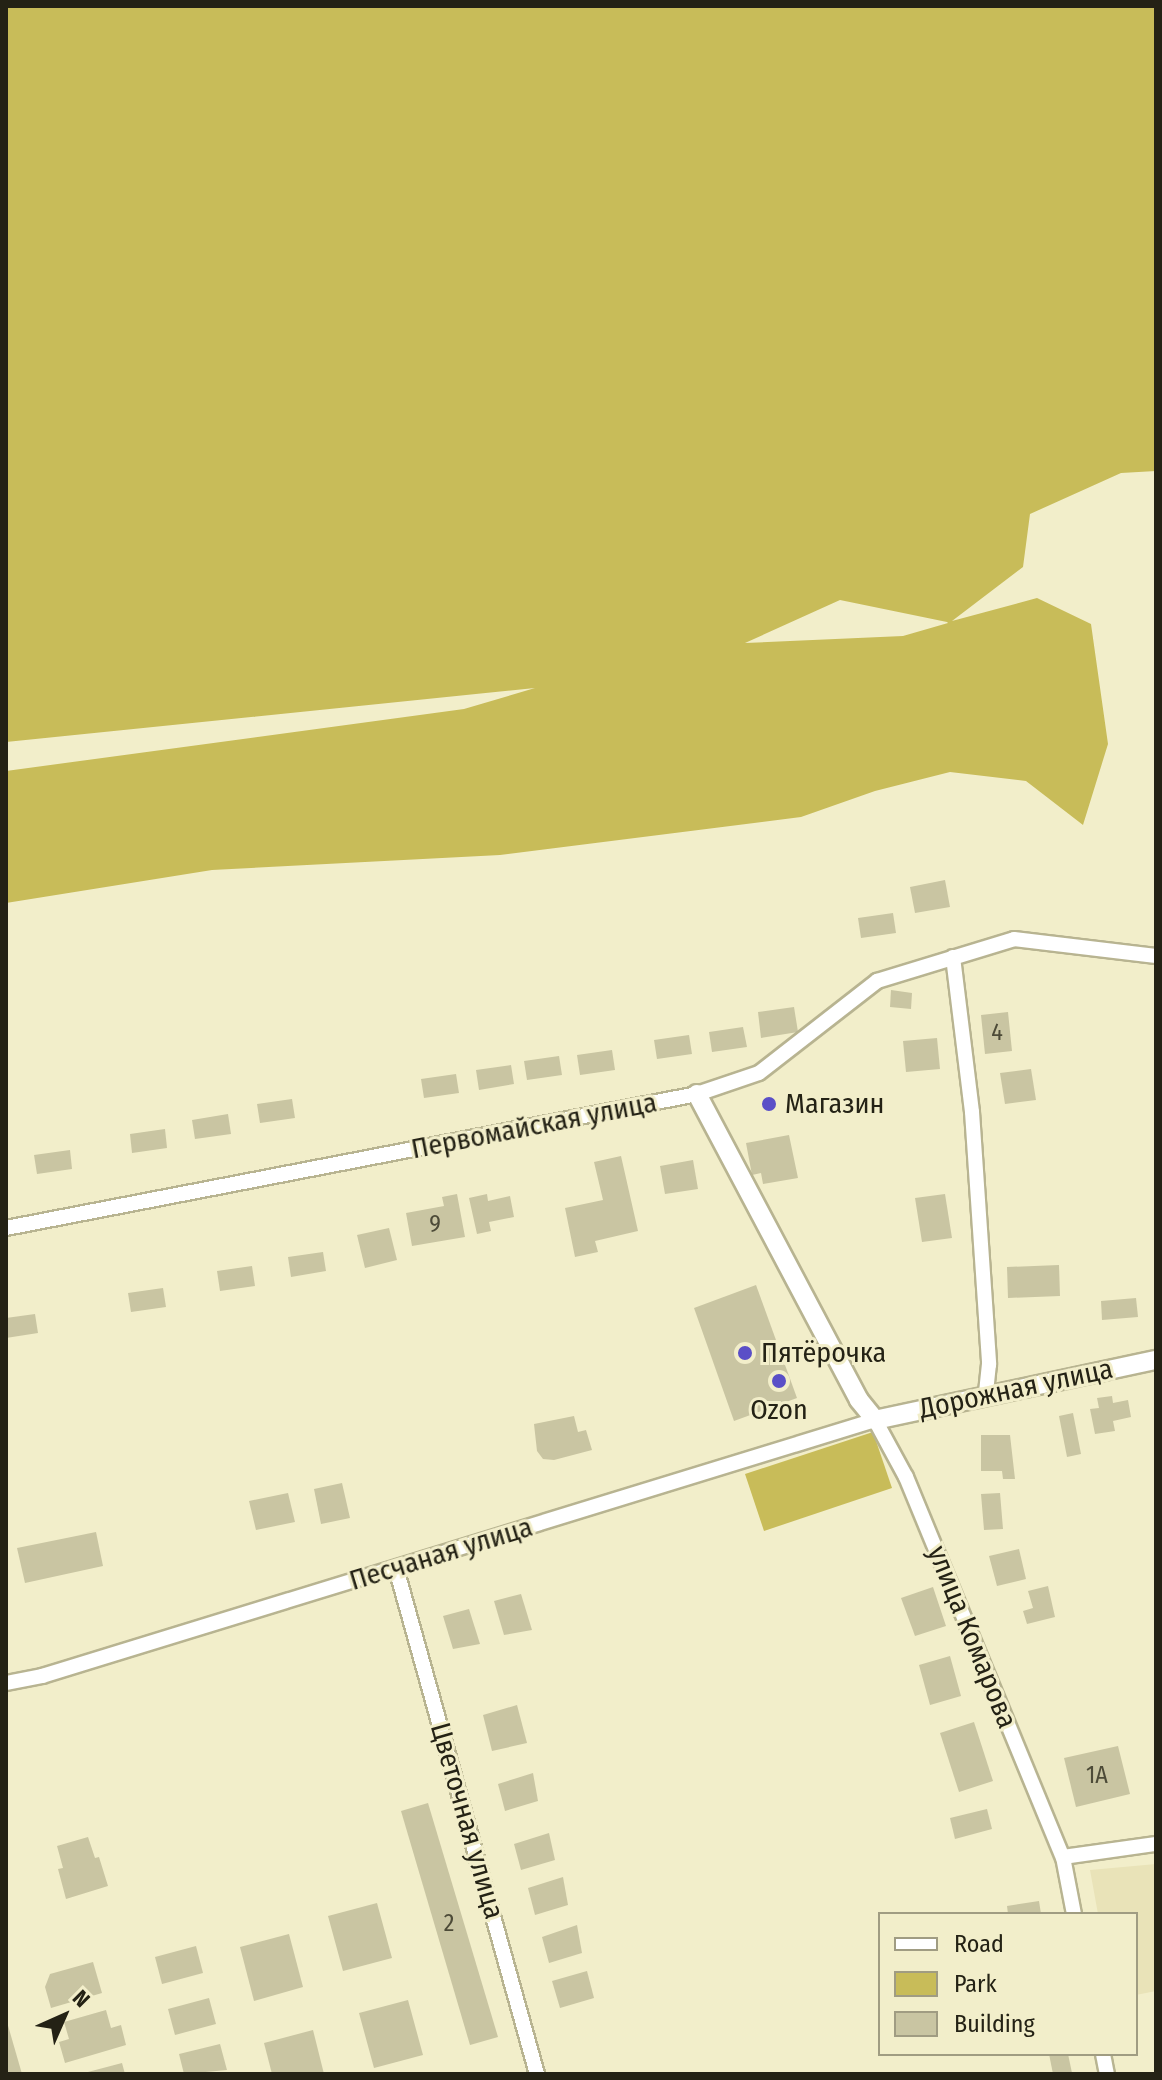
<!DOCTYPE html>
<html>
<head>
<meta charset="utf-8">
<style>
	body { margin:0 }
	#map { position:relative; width:1162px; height:2080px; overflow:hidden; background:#f2eeca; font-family:"Fira Sans Condensed",sans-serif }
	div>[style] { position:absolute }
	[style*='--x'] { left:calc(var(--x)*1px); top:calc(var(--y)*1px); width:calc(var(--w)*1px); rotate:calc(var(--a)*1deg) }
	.built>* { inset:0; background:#e9e3b8 }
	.green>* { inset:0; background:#c8bc59 }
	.building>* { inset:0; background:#c9c5a2 }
	.roads { filter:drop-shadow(2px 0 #b8b491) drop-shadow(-2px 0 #b8b491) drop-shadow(0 2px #b8b491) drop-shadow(0 -2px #b8b491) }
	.minor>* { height:14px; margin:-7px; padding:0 7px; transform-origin:7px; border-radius:7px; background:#fff }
	.tertiary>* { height:18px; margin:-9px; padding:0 9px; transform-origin:9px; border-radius:9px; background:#fff }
	.dots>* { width:22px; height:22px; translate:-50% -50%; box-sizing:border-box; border:4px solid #f2eeca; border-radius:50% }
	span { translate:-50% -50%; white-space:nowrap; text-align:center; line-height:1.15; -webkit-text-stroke:6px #f2eeca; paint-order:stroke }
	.number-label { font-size:24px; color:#4d4b38 }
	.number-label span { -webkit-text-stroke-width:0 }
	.poi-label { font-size:28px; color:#242215 }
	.left { translate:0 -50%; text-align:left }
	.street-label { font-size:28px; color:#242215 }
	.frame { position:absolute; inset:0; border:8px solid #242215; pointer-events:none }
	.legend { position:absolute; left:878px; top:1912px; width:260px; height:144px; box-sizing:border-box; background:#f2eeca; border:2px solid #a09c82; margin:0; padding:10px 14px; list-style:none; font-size:24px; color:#242215 }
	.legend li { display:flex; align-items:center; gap:16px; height:40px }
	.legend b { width:40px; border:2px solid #a09c82 }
	.north { position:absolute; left:24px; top:1976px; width:80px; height:80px; -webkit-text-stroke:6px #f2eeca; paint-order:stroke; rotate:45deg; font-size:22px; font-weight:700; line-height:32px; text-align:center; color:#242215 }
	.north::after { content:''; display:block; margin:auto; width:28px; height:36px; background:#242215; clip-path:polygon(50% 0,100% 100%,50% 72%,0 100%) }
</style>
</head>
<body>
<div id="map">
	<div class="built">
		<div style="clip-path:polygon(1156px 1864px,1156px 1991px,1136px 1995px,1136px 1914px,1098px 1914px,1090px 1870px)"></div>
	</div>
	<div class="green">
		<div style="clip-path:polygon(evenodd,6px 6px,1156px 6px,1156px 471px,1121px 473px,1030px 514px,1023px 567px,952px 621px,1037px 598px,1091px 624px,1108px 744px,1083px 825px,1026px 781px,950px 772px,875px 791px,801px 817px,500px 855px,212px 870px,6px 903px,6px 771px,464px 709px,535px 688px,6px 742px,6px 6px,840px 600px,947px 622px,948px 623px,903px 636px,745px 643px,840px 600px)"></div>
		<div style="clip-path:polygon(873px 1432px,892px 1488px,764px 1531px,745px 1474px)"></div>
	</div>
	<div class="building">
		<div style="clip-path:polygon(945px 880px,950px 907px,915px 913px,910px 887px)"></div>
		<div style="clip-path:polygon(893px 913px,896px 933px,861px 938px,858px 918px)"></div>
		<div style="clip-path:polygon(891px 990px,912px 993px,911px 1009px,890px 1007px)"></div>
		<div style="clip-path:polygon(794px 1007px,798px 1032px,761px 1038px,758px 1012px)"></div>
		<div style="clip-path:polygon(1008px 1012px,1012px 1051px,985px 1054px,981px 1015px)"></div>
		<div style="clip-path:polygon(743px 1027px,747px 1047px,712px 1052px,709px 1032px)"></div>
		<div style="clip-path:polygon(689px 1035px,692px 1054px,657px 1059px,654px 1040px)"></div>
		<div style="clip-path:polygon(937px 1038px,940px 1069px,906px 1072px,903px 1041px)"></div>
		<div style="clip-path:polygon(612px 1050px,615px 1070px,580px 1075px,577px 1055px)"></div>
		<div style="clip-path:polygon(559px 1056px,562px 1075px,527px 1080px,524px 1061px)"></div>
		<div style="clip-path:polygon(511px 1065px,514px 1084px,479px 1090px,476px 1070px)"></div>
		<div style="clip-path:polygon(1031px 1069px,1036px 1100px,1005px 1104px,1000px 1073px)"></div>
		<div style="clip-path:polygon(456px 1074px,459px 1093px,424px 1098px,421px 1079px)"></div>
		<div style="clip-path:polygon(292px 1099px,295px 1118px,260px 1123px,257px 1104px)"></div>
		<div style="clip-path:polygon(228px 1114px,231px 1134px,195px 1139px,192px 1120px)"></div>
		<div style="clip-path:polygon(165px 1129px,167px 1148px,132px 1153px,130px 1134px)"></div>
		<div style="clip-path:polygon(789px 1135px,798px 1178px,763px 1184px,761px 1173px,752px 1175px,746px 1143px)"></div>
		<div style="clip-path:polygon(70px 1150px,72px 1169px,37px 1174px,34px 1155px)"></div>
		<div style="clip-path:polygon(621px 1156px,638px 1231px,595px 1241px,598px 1252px,575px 1257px,565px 1208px,603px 1200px,594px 1162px)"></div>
		<div style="clip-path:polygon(693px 1160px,698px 1189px,665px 1194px,660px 1166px)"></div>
		<div style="clip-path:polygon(457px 1194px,465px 1237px,412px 1246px,406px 1213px,444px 1206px,442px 1197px)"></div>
		<div style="clip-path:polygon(487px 1194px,488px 1201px,510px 1196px,514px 1217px,489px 1222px,491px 1231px,477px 1234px,469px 1198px)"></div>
		<div style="clip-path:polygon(945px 1194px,952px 1238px,922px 1242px,915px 1198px)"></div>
		<div style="clip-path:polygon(389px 1228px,397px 1260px,365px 1268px,357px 1235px)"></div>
		<div style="clip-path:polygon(323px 1252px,326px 1271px,291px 1277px,288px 1257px)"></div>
		<div style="clip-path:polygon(1059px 1265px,1060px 1296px,1008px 1298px,1007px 1267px)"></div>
		<div style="clip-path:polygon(252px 1266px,255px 1286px,220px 1291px,217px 1271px)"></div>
		<div style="clip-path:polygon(756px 1285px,797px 1398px,734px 1421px,694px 1308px)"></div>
		<div style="clip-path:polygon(163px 1288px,166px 1307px,131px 1312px,128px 1293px)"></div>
		<div style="clip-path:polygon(1136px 1298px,1138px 1317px,1102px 1320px,1101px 1301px)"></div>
		<div style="clip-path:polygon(35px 1314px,38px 1333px,6px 1338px,6px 1318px)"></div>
		<div style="clip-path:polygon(1112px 1396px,1113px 1403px,1128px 1400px,1131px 1417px,1113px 1421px,1115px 1431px,1095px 1434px,1090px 1409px,1099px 1408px,1097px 1398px)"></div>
		<div style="clip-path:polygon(1073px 1413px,1081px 1454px,1067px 1457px,1059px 1416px)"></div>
		<div style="clip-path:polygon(574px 1416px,578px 1432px,586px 1430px,592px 1450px,554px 1460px,543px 1459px,537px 1451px,534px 1424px)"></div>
		<div style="clip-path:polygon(981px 1435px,1010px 1435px,1015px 1479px,1003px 1479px,1002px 1471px,981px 1471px)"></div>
		<div style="clip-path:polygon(342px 1483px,350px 1518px,321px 1524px,314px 1489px)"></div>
		<div style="clip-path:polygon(288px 1493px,295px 1522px,256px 1530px,249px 1501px)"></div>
		<div style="clip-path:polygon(1000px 1493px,1003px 1529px,984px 1530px,981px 1494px)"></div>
		<div style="clip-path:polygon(96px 1532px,103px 1566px,25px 1583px,17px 1548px)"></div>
		<div style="clip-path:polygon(1019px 1549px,1026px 1579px,997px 1586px,989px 1556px)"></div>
		<div style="clip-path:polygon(1048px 1586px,1055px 1617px,1027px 1624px,1023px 1611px,1033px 1608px,1028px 1591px)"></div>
		<div style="clip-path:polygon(933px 1587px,946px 1626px,915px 1636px,901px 1598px)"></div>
		<div style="clip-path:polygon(521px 1594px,532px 1630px,504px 1635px,494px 1601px)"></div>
		<div style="clip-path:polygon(469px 1609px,480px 1644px,453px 1649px,443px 1616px)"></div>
		<div style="clip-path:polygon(950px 1656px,961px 1696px,930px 1705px,919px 1665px)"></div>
		<div style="clip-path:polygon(517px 1705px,527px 1743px,492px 1751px,483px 1715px)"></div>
		<div style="clip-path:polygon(974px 1722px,993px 1781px,959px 1792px,940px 1733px)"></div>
		<div style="clip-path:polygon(1118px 1746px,1130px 1794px,1076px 1807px,1064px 1758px)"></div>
		<div style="clip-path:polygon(533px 1773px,538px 1801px,505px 1811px,498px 1784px)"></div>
		<div style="clip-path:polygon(428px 1803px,498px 2037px,470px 2045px,401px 1811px)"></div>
		<div style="clip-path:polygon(987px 1809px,992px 1829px,955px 1839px,950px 1818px)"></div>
		<div style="clip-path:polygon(549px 1833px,555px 1860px,521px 1870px,514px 1844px)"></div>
		<div style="clip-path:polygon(88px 1837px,95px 1858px,99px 1857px,108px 1886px,66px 1899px,58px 1869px,63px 1868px,57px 1846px)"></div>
		<div style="clip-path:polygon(563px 1877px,568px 1905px,535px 1915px,528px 1888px)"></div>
		<div style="clip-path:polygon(1039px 1901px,1041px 1914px,1008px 1914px,1007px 1906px)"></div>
		<div style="clip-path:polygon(377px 1903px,392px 1958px,343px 1971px,328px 1916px)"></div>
		<div style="clip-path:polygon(577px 1925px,582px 1953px,549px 1963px,542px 1937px)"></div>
		<div style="clip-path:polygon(289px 1934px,303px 1987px,254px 2001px,240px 1947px)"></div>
		<div style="clip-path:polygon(196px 1946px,203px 1973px,162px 1984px,155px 1957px)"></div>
		<div style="clip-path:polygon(93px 1962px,102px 1993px,51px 2008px,45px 1987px,50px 1974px)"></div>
		<div style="clip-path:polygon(587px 1971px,594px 1998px,560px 2008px,552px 1981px)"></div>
		<div style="clip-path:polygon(209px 1998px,216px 2024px,175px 2035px,168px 2009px)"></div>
		<div style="clip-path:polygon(408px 2000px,423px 2055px,374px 2068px,359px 2013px)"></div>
		<div style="clip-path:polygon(106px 2010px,111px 2028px,121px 2025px,126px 2045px,65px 2063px,59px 2042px,69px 2039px,64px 2022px)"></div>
		<div style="clip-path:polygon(6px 2022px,7px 2022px,22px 2074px,6px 2074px)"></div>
		<div style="clip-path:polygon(313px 2030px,324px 2074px,272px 2074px,264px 2043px)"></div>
		<div style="clip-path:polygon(220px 2044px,227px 2070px,184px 2074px,179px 2054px)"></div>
		<div style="clip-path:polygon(1049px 2054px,1068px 2054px,1072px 2073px,1053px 2074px)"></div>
		<div style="clip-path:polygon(122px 2063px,125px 2074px,84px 2074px,84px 2073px)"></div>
	</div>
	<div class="roads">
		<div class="minor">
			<div style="--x:953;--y:957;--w:156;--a:83"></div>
			<div style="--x:972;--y:1112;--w:253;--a:86.1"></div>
			<div style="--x:989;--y:1364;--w:31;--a:96"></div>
			<div style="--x:6;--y:1228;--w:704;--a:-10.97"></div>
			<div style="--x:697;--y:1094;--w:65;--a:-18.7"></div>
			<div style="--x:759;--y:1073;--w:150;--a:-37.9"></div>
			<div style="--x:877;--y:981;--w:143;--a:-17"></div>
			<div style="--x:1014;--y:939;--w:143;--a:6.8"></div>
			<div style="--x:396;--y:1568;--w:525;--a:74.43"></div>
			<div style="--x:6;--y:1683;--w:37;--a:-11"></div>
			<div style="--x:42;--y:1676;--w:871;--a:-17.08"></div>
			<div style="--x:875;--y:1420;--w:65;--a:61.5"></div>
			<div style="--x:906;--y:1477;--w:411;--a:67.6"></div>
			<div style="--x:1063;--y:1857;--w:58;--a:79.1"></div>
			<div style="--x:1063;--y:1857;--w:94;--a:-8"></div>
			<div style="--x:1103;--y:2054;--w:20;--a:79"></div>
		</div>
		<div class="tertiary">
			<div style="--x:697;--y:1094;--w:346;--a:62.1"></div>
			<div style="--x:859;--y:1400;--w:26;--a:51"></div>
			<div style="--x:875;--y:1420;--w:287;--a:-12.1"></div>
		</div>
	</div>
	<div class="dots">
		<div style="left:769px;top:1104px;background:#5a4fc7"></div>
		<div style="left:745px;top:1353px;background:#5a4fc7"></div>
		<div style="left:779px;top:1381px;background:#5a4fc7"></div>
	</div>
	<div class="number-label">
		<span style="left:997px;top:1033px">4</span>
		<span style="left:435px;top:1225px">9</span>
		<span style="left:1097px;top:1776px">1А</span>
		<span style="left:449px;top:1924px">2</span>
	</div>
	<div class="poi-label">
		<span class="left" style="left:785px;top:1104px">Магазин</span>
		<span class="left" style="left:761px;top:1353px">Пятёрочка</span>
		<span style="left:779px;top:1410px">Ozon</span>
	</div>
	<div class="street-label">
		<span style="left:534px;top:1126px;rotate:-11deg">Первомайская улица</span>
		<span style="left:1016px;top:1389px;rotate:-12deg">Дорожная улица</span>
		<span style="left:441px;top:1554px;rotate:-17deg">Песчаная улица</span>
		<span style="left:972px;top:1637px;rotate:68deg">улица Комарова</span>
		<span style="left:467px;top:1821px;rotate:74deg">Цветочная улица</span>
	</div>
	<div class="frame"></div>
	<ul class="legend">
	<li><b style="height:10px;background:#fff"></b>Road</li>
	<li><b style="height:22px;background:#c8bc59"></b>Park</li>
	<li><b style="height:22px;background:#c9c5a2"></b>Building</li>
	</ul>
	<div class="north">N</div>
</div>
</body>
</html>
